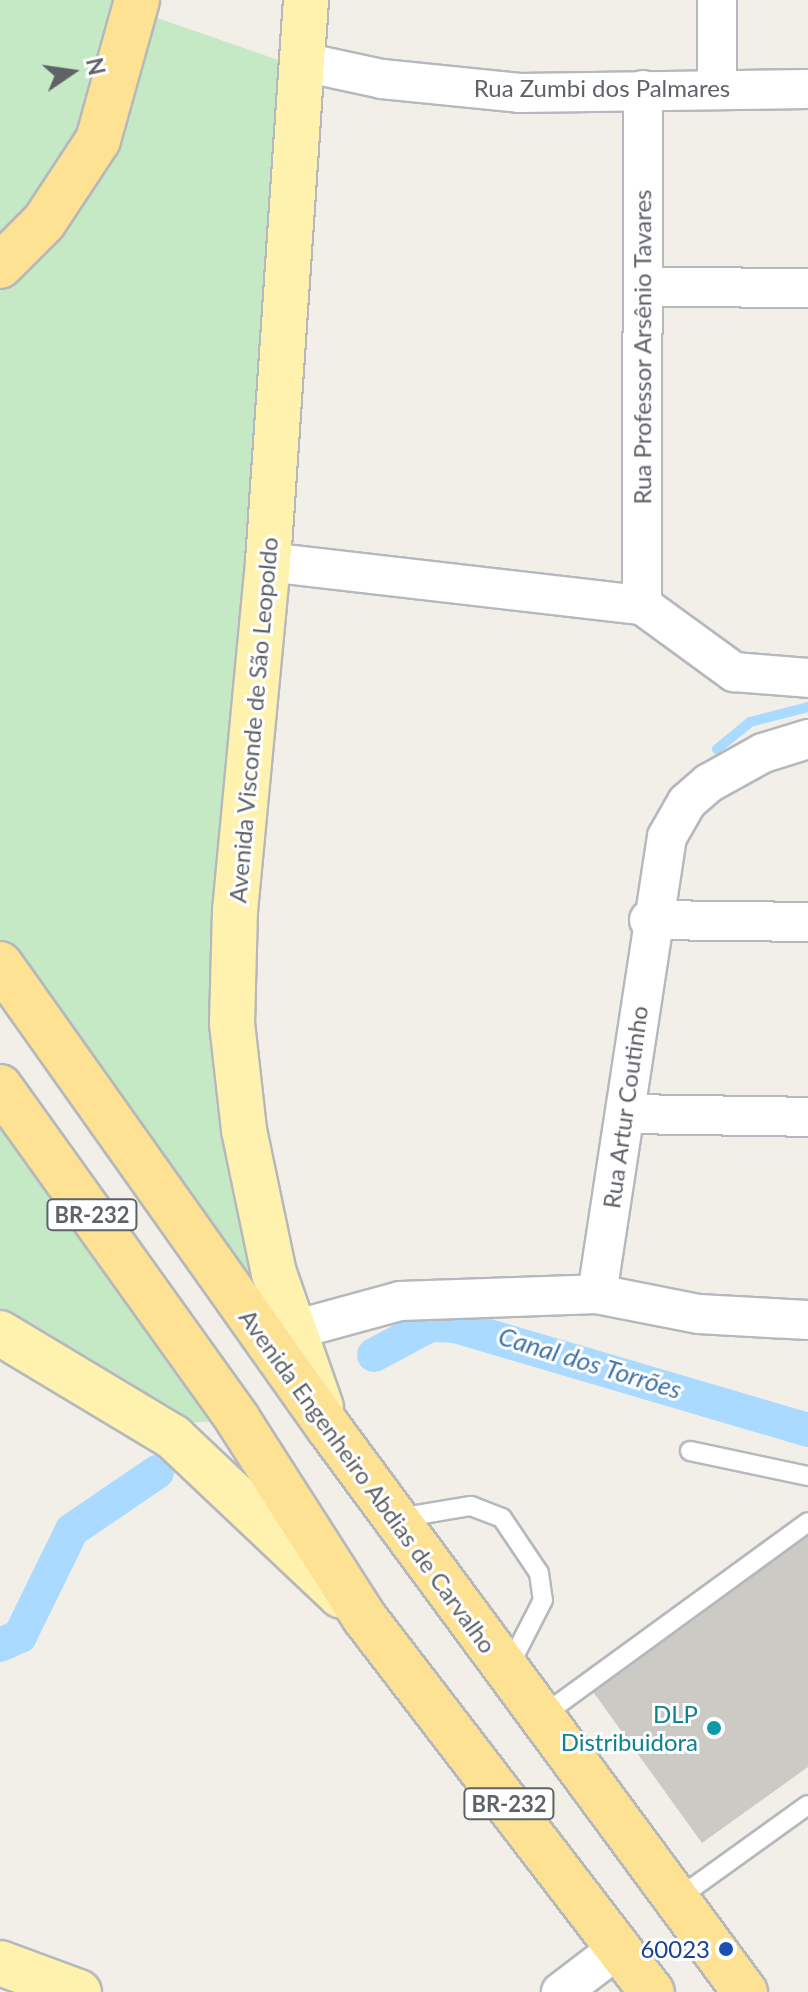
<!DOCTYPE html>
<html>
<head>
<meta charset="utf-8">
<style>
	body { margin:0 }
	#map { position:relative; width:808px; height:1992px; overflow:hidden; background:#f1efe8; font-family:Lato,sans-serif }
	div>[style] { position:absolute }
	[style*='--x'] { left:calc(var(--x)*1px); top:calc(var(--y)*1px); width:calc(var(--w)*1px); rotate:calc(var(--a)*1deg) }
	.green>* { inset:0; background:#c5e8c5 }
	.stream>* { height:10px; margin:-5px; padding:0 5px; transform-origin:5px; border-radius:5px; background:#aadaff }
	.canal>* { height:34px; margin:-17px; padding:0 17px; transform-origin:17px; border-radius:17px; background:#aadaff }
	.building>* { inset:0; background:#cccac5 }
	.roads { filter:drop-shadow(2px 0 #b5b8bc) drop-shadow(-2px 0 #b5b8bc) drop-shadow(0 2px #b5b8bc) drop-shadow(0 -2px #b5b8bc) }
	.lane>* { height:18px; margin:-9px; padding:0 9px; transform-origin:9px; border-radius:9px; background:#fff }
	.street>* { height:38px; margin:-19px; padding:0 19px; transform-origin:19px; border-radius:19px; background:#fff }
	.primary>* { height:44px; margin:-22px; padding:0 22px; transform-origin:22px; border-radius:22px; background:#fff2af }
	.highway>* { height:44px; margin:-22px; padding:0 22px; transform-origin:22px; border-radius:22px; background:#fde293 }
	.dots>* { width:22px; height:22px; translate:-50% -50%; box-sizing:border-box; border:4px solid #fff; border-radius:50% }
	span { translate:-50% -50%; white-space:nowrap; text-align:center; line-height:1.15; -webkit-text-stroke:6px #fff; paint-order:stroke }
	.shield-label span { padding:2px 6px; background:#fff; border:2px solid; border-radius:6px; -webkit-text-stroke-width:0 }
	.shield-label { font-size:22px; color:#5f6368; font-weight:700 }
	.street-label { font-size:24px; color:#5f6368 }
	.culture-label { font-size:24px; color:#0d838f }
	.right { translate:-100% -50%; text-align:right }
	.transit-label { font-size:24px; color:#164399 }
	.water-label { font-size:26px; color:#4174aa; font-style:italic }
	.north { position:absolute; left:32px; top:32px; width:80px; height:80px; -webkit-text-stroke:6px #fff; paint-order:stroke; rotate:77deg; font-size:22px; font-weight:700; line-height:32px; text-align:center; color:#5f6368 }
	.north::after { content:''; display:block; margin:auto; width:28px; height:36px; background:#5f6368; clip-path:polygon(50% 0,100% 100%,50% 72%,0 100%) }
</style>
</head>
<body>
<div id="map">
	<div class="green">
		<div style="clip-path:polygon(0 0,140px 0,140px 12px,284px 62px,230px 910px,253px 1101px,311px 1390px,0 948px)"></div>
		<div style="clip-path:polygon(0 1062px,207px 1362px,238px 1420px,185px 1423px,0 1317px)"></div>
	</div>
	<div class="stream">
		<div style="--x:717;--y:749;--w:43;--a:-39.3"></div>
		<div style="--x:750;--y:722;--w:60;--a:-14.5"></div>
		<div style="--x:455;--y:1326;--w:4;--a:-45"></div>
	</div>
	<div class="canal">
		<div style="--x:374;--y:1355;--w:64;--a:-28.2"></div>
		<div style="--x:430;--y:1325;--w:25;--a:2"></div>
		<div style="--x:455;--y:1326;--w:368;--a:16.4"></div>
		<div style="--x:0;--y:1645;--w:22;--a:-24"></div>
		<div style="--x:20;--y:1636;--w:118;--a:-63.9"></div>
		<div style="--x:72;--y:1530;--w:103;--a:-34.3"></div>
	</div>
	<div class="building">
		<div style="clip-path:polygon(808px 1536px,808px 1767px,702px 1843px,591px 1689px)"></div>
	</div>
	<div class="roads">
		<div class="lane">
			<div style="--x:690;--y:1451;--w:121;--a:12"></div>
			<div style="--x:399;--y:1518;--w:73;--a:-9.5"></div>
			<div style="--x:471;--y:1506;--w:33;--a:21"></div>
			<div style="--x:502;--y:1518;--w:66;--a:56.1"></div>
			<div style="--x:539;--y:1573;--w:27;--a:82"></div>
			<div style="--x:543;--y:1600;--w:79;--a:117.2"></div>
			<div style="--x:542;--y:1716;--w:329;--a:-36.1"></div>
			<div style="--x:677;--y:1899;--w:161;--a:-35.7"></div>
		</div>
		<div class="street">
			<div style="--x:717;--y:0;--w:89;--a:90"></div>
			<div style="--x:303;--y:62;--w:81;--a:12.1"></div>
			<div style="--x:382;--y:79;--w:138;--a:5.8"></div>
			<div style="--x:519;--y:93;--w:289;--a:-0.8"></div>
			<div style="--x:643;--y:287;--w:165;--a:0.3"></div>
			<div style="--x:268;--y:562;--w:376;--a:6.6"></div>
			<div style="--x:642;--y:605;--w:515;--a:-89.89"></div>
			<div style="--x:642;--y:605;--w:114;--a:36.1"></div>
			<div style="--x:734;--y:672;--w:74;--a:4.6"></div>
			<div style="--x:649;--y:920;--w:159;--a:0.7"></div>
			<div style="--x:627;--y:1114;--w:181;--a:0.9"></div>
			<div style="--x:597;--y:1294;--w:462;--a:-81.3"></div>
			<div style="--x:667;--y:837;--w:40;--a:-60.3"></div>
			<div style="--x:687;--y:802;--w:29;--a:-41"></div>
			<div style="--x:709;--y:783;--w:62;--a:-29.1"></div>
			<div style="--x:763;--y:753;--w:47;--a:-17.3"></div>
			<div style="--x:294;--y:1330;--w:110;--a:-15.3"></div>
			<div style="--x:400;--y:1301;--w:197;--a:-2"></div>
			<div style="--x:597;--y:1294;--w:104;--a:11.1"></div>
			<div style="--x:699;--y:1314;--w:109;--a:3.2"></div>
			<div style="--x:561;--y:1992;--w:74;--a:-37.3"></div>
		</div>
		<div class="primary">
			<div style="--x:306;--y:0;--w:563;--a:93.87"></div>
			<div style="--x:268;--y:562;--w:350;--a:95.4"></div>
			<div style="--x:235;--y:910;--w:113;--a:91.5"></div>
			<div style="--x:232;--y:1023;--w:108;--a:83.6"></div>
			<div style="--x:244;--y:1130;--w:146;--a:78.2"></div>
			<div style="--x:274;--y:1273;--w:142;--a:70.7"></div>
			<div style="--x:0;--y:1333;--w:202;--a:31"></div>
			<div style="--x:173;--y:1437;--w:231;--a:43.4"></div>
			<div style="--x:0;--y:1963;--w:84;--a:20.2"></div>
		</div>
		<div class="highway">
			<div style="--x:0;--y:266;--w:62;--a:-45"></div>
			<div style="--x:44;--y:222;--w:98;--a:-56.6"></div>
			<div style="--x:98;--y:140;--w:145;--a:-74.4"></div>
			<div style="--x:0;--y:964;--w:569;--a:54.66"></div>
			<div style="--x:329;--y:1428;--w:701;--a:53.59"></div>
			<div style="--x:0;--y:1087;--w:409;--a:54.4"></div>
			<div style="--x:238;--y:1420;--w:234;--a:57.4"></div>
			<div style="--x:364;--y:1617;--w:473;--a:52.5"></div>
		</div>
	</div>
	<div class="dots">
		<div style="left:714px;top:1728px;background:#0f9aa8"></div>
		<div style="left:726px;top:1949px;background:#1a4fb4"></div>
	</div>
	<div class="shield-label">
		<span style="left:92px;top:1215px">BR-232</span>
		<span style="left:509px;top:1804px">BR-232</span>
	</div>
	<div class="street-label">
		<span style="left:602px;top:88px">Rua Zumbi dos Palmares</span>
		<span style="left:642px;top:347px;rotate:-90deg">Rua Professor Arsênio Tavares</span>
		<span style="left:253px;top:720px;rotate:-85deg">Avenida Visconde de São Leopoldo</span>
		<span style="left:625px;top:1107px;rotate:-82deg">Rua Artur Coutinho</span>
		<span style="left:368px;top:1481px;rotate:54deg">Avenida Engenheiro Abdias de Carvalho</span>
	</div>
	<div class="culture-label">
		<span class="right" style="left:698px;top:1728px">DLP<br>Distribuidora</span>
	</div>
	<div class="transit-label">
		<span class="right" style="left:710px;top:1949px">60023</span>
	</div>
	<div class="water-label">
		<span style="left:590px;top:1363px;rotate:17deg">Canal dos Torrões</span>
	</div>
	<div class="north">N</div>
</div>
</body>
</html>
